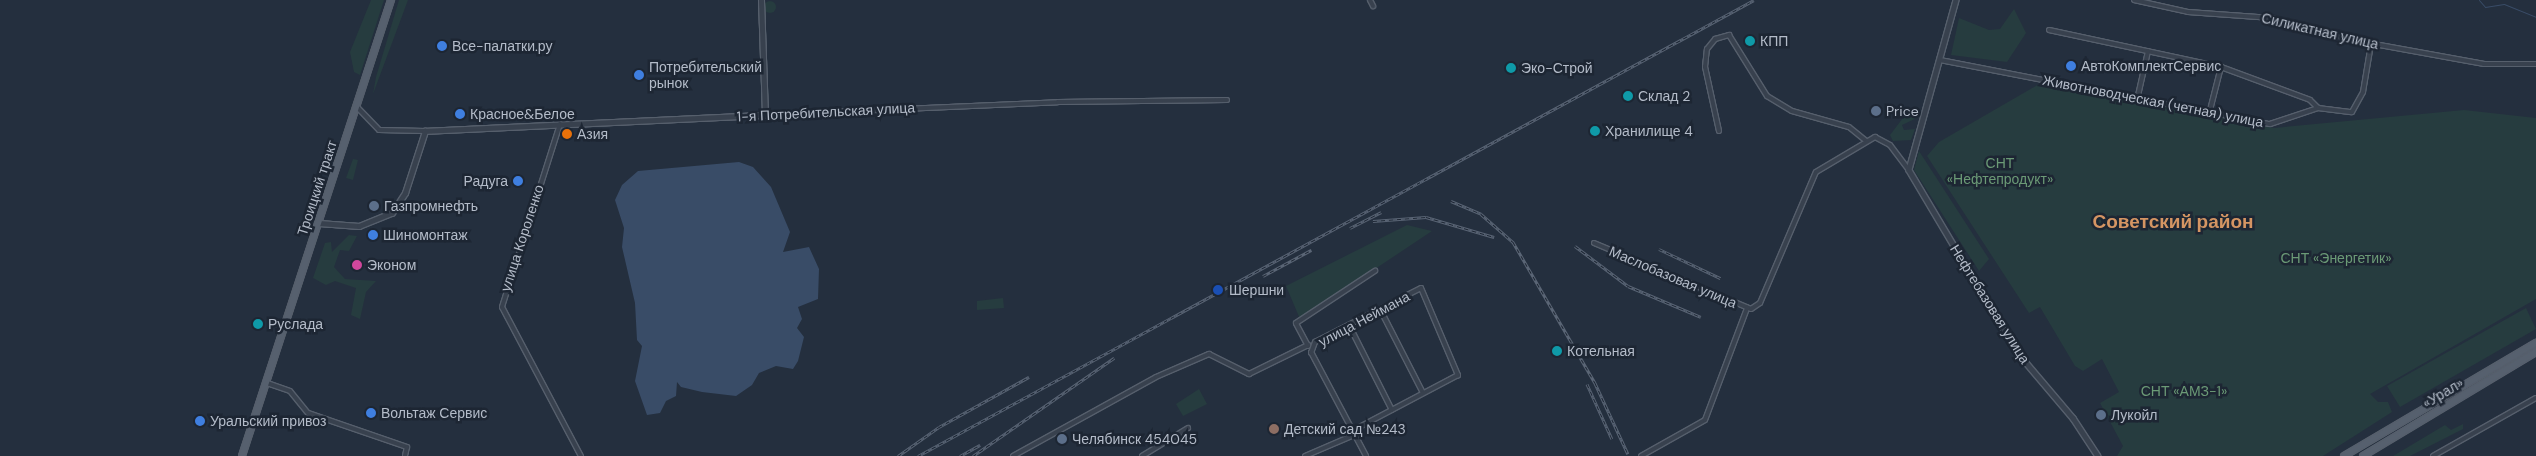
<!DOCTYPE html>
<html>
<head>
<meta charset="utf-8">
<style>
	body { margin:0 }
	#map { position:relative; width:2536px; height:456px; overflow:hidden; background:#242f3e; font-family:"DM Sans",sans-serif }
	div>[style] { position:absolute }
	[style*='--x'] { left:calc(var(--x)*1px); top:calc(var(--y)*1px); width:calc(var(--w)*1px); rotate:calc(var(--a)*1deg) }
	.green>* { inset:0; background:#263c3f }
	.round { border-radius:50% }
	.water>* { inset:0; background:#394c67 }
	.stream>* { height:1px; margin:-0.5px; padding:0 0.5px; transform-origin:0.5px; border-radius:0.5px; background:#394c67 }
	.roads { filter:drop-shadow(1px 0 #565f6c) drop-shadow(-1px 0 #565f6c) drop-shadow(0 1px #565f6c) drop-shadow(0 -1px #565f6c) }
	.minor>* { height:4px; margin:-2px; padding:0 2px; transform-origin:2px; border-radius:2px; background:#38414e }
	.tertiary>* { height:4.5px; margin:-2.25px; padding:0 2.25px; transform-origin:2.25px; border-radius:2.25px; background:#38414e }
	.primary>* { height:5.5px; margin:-2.75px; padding:0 2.75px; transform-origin:2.75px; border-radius:2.75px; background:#56606e }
	.rail>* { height:3px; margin-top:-1.5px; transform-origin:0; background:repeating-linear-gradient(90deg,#1d2633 0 4px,#5a6575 0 8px); box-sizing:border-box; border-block:1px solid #5a6575 }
	.dots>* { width:14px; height:14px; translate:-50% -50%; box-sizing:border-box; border:2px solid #1d2633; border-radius:50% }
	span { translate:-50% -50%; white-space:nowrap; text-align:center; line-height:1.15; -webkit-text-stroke:5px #1d2633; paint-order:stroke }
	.street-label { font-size:14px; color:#b4bcc9 }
	.poi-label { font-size:14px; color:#b4bcc9 }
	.left { translate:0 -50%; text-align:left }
	.right { translate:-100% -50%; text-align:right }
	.park-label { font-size:14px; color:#6b9a76 }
	.district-label { font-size:19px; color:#d59563; font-weight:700 }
</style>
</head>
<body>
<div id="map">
	<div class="green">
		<div style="clip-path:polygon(371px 0,384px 0,360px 75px,354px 72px,350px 52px)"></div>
		<div style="clip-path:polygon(399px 0,408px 0,373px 94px,376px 77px)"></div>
		<div class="round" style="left:764px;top:1px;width:12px;height:12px"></div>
		<div style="clip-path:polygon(2014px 9px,2026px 33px,2007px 62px,1951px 55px,1959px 18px,1989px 30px,2000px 29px)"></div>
		<div style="clip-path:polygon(2048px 79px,2274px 128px,2464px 110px,2536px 118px,2536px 299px,2370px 394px,2378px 402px,2388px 402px,2392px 412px,2323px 456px,2117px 456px,2123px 446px,2100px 403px,2119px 392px,2102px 359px,2083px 371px,2075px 366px,2040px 307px,2029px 313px,1927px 156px,1939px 142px)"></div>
		<div style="clip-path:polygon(1906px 114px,1919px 117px,1902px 125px,1904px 130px,1915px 129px,1911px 140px,1893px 141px,1890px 135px)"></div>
		<div style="clip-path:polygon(1919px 151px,1989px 259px,1979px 271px,1914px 170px)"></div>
		<div style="clip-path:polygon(353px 159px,358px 160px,353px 180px,346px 178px)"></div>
		<div style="clip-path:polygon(1407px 225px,1432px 231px,1300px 319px,1286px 286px)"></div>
		<div style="clip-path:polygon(349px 235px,357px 236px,349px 251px,340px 250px,334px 267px,345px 279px,376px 281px,366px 292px,360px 319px,351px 315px,356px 288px,335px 281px,326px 285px,313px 278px,325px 243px,331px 242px,332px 252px)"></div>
		<div style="clip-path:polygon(1003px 298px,1004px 308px,977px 310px,977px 301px)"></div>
		<div style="clip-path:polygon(2526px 308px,2536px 329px,2400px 407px,2387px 386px)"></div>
		<div style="clip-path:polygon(1199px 389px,1207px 404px,1183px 416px,1176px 404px)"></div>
		<div style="clip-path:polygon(2463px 424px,2463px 429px,2410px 456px,2393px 456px,2445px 425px,2451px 430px)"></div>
	</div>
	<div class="water">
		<div style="clip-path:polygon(739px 162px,753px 167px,771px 187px,790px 232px,783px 252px,809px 247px,819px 269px,818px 299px,798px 307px,802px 319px,797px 328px,804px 337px,798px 361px,793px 369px,776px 366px,759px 373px,752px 385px,736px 396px,702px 392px,681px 387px,677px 382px,676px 396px,666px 401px,660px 413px,647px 415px,635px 381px,642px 346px,637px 340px,635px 303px,622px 247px,624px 228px,615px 200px,622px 185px,638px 171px)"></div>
	</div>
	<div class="stream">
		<div style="--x:2479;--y:0;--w:9;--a:49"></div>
		<div style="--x:2485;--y:7;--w:19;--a:-9"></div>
		<div style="--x:2504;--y:4;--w:35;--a:22"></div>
	</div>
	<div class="roads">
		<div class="minor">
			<div style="--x:1370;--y:0;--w:7;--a:63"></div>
			<div style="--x:2134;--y:0;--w:55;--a:12.5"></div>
			<div style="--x:2188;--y:12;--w:84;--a:4.1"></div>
			<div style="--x:2272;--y:18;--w:50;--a:18.8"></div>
			<div style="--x:2319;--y:34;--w:168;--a:10.3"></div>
			<div style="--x:2484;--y:64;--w:52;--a:0"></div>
			<div style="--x:2049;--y:30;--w:176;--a:12.1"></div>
			<div style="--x:2221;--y:67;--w:95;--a:20.3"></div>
			<div style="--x:2310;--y:100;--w:11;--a:45"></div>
			<div style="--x:1940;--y:60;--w:336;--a:11"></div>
			<div style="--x:2270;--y:124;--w:51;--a:-18.4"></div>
			<div style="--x:2318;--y:108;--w:34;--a:7"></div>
			<div style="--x:2352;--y:112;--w:23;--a:-61"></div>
			<div style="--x:2363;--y:92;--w:49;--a:-80.5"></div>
			<div style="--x:2137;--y:100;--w:50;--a:-77.3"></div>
			<div style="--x:356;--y:106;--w:33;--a:46"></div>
			<div style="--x:379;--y:130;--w:46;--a:1.2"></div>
			<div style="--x:2209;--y:114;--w:49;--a:-75.7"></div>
			<div style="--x:765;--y:115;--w:293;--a:-2.5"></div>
			<div style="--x:1058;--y:102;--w:169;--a:-0.7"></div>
			<div style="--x:560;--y:124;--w:192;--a:107.6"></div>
			<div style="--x:502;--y:307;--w:169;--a:62.1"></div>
			<div style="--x:1719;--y:131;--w:66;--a:-102.3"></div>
			<div style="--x:1705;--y:67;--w:18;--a:-84"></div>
			<div style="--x:1707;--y:49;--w:13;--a:-51"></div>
			<div style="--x:1715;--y:39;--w:15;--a:-16"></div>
			<div style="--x:1729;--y:35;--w:72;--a:58.1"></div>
			<div style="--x:1767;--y:96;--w:29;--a:31"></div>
			<div style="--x:1792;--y:111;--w:59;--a:15.7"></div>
			<div style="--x:1849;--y:127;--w:21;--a:39"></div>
			<div style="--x:1594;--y:243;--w:170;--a:22.8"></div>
			<div style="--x:1751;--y:309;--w:11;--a:-34"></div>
			<div style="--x:1760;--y:303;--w:142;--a:-66.9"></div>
			<div style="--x:1816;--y:172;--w:69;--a:-30.7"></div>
			<div style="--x:1875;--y:137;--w:17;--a:28"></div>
			<div style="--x:1890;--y:145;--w:31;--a:53"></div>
			<div style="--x:1380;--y:309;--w:94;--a:62.9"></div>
			<div style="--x:1349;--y:325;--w:95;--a:63.2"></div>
			<div style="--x:1308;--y:346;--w:26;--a:-118"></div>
			<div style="--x:1296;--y:323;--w:95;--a:-33.4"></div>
			<div style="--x:1311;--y:352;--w:118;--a:62.1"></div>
			<div style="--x:1311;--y:353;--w:12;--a:-70"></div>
			<div style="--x:1315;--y:342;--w:119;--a:-27"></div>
			<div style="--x:1421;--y:288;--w:95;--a:67"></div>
			<div style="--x:1458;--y:375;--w:120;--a:152.2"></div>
			<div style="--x:267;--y:383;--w:24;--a:19"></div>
			<div style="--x:290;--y:391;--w:28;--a:51"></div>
			<div style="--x:308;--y:413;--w:105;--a:19"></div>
			<div style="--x:407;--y:447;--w:9;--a:103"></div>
			<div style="--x:1013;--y:456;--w:163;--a:-28.9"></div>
			<div style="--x:1156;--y:377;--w:58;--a:-23.5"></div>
			<div style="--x:1209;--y:354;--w:45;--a:26.6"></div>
			<div style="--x:1249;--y:374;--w:66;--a:-26.2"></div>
			<div style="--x:1142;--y:456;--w:54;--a:-31.3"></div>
			<div style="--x:1305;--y:456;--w:53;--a:-23.2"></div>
			<div style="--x:1641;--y:456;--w:73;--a:-29.4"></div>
			<div style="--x:1705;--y:420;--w:120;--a:-69.4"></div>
			<div style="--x:2433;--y:456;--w:118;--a:-29.4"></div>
		</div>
		<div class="tertiary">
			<div style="--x:1956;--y:0;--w:176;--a:105.5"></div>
			<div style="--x:1909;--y:170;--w:212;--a:59.3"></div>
			<div style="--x:2017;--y:352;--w:87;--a:49.7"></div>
			<div style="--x:2073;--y:418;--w:45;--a:56.7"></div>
			<div style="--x:319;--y:223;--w:40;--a:4.3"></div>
			<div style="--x:359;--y:226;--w:35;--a:-22"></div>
			<div style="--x:392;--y:213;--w:24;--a:-57"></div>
			<div style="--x:405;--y:193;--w:65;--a:-72.1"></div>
			<div style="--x:425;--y:131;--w:340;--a:-2.7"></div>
			<div style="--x:765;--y:115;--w:115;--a:-92"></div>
		</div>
		<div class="primary">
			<div style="--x:242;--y:456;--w:480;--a:-71.9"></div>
			<div style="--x:2344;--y:456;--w:223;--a:-30.5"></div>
			<div style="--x:2363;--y:456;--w:202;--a:-31"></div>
		</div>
	</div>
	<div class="rail">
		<div style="--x:1451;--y:201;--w:33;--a:23"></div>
		<div style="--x:1481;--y:214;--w:43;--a:41.2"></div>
		<div style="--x:1513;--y:242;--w:163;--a:59.8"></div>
		<div style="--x:1595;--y:383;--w:78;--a:65.1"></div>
		<div style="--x:1373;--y:221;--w:53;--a:-4.3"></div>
		<div style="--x:1426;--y:217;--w:71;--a:16.4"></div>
		<div style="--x:1350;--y:228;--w:35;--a:-27"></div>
		<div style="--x:1575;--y:246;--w:66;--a:37"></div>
		<div style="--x:1628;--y:286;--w:79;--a:23"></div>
		<div style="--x:1659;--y:249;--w:68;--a:25.4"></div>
		<div style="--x:1263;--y:276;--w:55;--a:-28.4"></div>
		<div style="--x:1587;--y:384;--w:60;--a:65.6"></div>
		<div style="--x:898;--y:456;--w:50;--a:-35.3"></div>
		<div style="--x:939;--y:427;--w:103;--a:-29.1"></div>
		<div style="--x:918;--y:456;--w:952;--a:-28.61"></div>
		<div style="--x:960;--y:456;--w:23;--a:-29"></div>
		<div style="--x:973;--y:456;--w:172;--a:-34.8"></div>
	</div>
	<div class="dots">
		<div style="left:1750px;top:41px;background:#0f9aa8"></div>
		<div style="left:442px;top:46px;background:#3f7fe0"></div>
		<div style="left:2071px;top:66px;background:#3f7fe0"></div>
		<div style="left:1511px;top:68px;background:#0f9aa8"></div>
		<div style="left:639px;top:75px;background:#3f7fe0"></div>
		<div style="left:1628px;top:96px;background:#0f9aa8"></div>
		<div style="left:1876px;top:111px;background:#5c6f8a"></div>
		<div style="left:460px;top:114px;background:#3f7fe0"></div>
		<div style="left:1595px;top:131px;background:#0f9aa8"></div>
		<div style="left:567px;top:134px;background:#e8710a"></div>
		<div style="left:518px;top:181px;background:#3f7fe0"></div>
		<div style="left:374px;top:206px;background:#5c6f8a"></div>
		<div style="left:373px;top:235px;background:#3f7fe0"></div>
		<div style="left:357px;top:265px;background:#d1479c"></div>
		<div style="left:1218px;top:290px;background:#1a4fb4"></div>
		<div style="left:258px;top:324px;background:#0f9aa8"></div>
		<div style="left:1557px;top:351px;background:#0f9aa8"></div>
		<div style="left:371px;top:413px;background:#3f7fe0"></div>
		<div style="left:2101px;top:415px;background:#5c6f8a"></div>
		<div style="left:200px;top:421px;background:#3f7fe0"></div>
		<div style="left:1274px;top:429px;background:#8d6e63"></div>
		<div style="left:1062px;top:439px;background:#5c6f8a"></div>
	</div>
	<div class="street-label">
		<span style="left:2320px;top:31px;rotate:13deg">Силикатная улица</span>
		<span style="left:2153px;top:101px;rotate:11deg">Животноводческая (четная) улица</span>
		<span style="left:826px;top:112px;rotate:-3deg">1-я Потребительская улица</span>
		<span style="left:317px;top:188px;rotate:-72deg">Троицкий тракт</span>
		<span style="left:522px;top:238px;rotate:-72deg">улица Короленко</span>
		<span style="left:1673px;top:277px;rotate:23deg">Маслобазовая улица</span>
		<span style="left:1990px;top:304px;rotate:58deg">Нефтебазовая улица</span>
		<span style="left:1364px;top:319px;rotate:-28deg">улица Неймана</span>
		<span style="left:2443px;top:393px;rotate:-31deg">«Урал»</span>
	</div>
	<div class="poi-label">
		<span class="left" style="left:1760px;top:41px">КПП</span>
		<span class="left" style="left:452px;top:46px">Все-палатки.ру</span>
		<span class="left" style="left:2081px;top:66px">АвтоКомплектСервис</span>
		<span class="left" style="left:649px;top:75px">Потребительский<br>рынок</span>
		<span class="left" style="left:1521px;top:68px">Эко-Строй</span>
		<span class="left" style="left:1638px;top:96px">Склад 2</span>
		<span class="left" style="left:1886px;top:111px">Price</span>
		<span class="left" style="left:470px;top:114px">Красное&amp;Белое</span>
		<span class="left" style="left:1605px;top:131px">Хранилище 4</span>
		<span class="left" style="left:577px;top:134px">Азия</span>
		<span class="right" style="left:508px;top:181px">Радуга</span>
		<span class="left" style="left:384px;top:206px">Газпромнефть</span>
		<span class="left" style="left:383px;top:235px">Шиномонтаж</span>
		<span class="left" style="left:367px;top:265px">Эконом</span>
		<span class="left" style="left:1229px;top:290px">Шершни</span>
		<span class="left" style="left:268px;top:324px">Руслада</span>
		<span class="left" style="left:1567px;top:351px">Котельная</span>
		<span class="left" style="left:381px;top:413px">Вольтаж Сервис</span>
		<span class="left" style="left:2111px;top:415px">Лукойл</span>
		<span class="left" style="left:210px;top:421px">Уральский привоз</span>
		<span class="left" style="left:1284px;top:429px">Детский сад №243</span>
		<span class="left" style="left:1072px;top:439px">Челябинск 454045</span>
	</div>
	<div class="park-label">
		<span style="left:2000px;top:171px">СНТ<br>«Нефтепродукт»</span>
		<span style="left:2336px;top:258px">СНТ «Энергетик»</span>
		<span style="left:2184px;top:391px">СНТ «АМЗ-1»</span>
	</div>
	<div class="district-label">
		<span style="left:2173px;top:222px">Советский район</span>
	</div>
</div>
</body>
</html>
